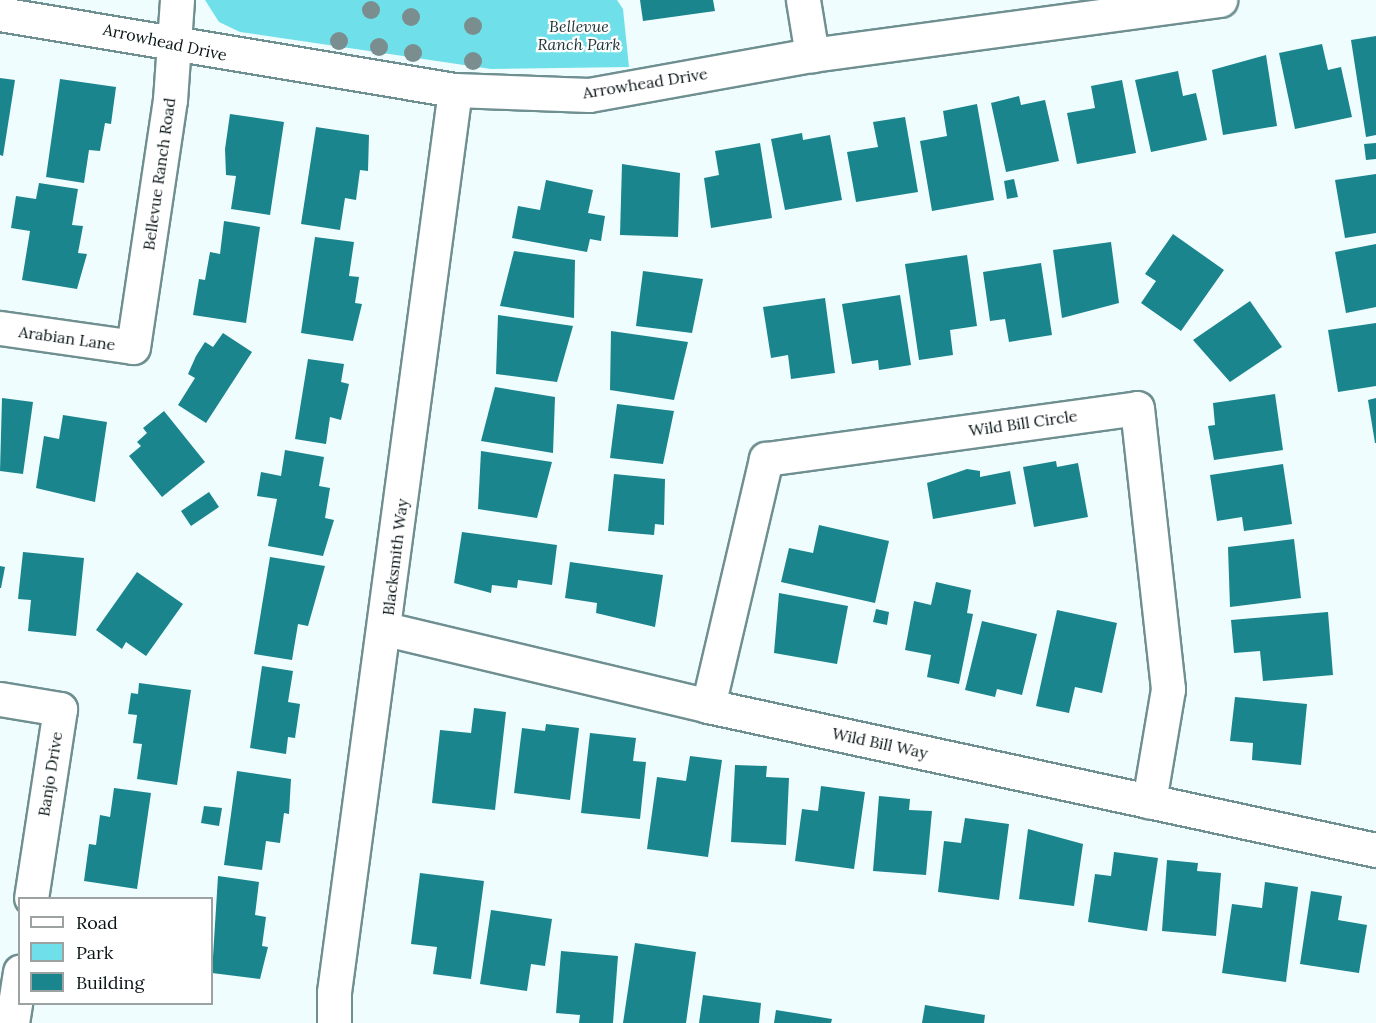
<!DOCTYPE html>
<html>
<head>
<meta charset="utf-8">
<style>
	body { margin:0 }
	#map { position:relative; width:1376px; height:1023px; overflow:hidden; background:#effdfe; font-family:Lora,serif }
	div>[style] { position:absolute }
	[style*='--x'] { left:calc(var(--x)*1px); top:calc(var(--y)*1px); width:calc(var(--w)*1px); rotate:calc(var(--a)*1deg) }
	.green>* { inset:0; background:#6fe0e9 }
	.building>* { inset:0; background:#1a858d }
	.roads { filter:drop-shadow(2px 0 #6f8f91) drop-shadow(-2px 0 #6f8f91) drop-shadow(0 2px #6f8f91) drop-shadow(0 -2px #6f8f91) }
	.street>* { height:33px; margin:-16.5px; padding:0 16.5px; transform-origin:16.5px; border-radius:16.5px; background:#fff }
	.trees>* { width:18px; height:18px; margin:-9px; border-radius:50%; background:#7b8e8f }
	span { translate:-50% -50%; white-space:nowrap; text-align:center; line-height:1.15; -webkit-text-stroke:4.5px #fff; paint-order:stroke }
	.park-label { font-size:16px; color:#1c3335; font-style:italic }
	.street-label { font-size:16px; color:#081415 }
	.legend { position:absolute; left:18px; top:897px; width:195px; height:108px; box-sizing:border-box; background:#fff; border:2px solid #9ca1a1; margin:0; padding:8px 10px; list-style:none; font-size:18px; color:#081415 }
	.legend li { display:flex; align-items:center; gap:12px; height:30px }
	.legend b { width:30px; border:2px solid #9ca1a1 }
</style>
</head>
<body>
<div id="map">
	<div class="green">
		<div style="clip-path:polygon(205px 0,617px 0,623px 9px,629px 67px,491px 69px,240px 32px,219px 22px)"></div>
	</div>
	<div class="building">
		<div style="clip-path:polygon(640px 0,713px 0,715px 11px,643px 21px)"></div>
		<div style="clip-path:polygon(1376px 36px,1376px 135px,1366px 137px,1351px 40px)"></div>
		<div style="clip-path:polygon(1322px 44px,1328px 70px,1341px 67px,1352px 117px,1295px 129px,1279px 53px)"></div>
		<div style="clip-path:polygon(1266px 55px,1277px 126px,1223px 135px,1212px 70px)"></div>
		<div style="clip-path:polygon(1178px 71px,1183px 96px,1196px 93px,1207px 140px,1151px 152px,1135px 80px)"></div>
		<div style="clip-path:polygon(0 78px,15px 80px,3px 156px,0 155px)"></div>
		<div style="clip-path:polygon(60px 79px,116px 87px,111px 124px,105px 123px,100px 151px,89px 150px,84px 183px,46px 177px)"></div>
		<div style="clip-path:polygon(1122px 80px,1136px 153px,1077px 164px,1067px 113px,1095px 108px,1091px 86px)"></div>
		<div style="clip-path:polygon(1019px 96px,1021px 105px,1045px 100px,1059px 161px,1006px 172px,991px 103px)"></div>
		<div style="clip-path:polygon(977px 104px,994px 200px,932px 211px,920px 141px,947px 136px,943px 111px)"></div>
		<div style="clip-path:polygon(230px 114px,284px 122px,270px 215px,231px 209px,236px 176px,226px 175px,225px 149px)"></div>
		<div style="clip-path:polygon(905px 117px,918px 192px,856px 202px,847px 152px,878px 147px,873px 122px)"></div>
		<div style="clip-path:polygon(316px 127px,369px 135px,368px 171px,360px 170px,356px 200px,345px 198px,340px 230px,301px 224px)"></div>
		<div style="clip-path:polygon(802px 133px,803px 140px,830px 135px,842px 200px,785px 210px,771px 139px)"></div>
		<div style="clip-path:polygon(760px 143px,772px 218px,711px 228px,704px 178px,719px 175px,715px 151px)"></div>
		<div style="clip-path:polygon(1376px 143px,1376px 159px,1366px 160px,1364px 144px)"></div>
		<div style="clip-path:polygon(622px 164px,680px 173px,678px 237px,620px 235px)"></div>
		<div style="clip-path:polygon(1376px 174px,1376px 233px,1345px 238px,1335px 180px)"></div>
		<div style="clip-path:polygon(1014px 179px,1018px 197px,1007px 199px,1004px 181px)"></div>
		<div style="clip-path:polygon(546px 180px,593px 190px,588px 213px,605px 216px,601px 241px,590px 239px,587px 252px,512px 238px,518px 206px,540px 210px)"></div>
		<div style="clip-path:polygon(39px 183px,78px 189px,72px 225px,83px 226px,78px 253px,87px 254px,77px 289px,22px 280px,30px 231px,11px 228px,16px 196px,36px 199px)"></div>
		<div style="clip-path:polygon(224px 221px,260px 227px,246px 323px,193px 315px,199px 279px,205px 280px,210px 252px,220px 254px)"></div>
		<div style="clip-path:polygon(1173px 234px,1224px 270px,1181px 331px,1141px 303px,1156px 281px,1145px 274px)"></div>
		<div style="clip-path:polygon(315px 237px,354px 242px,349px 276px,359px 277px,355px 303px,362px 304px,353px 341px,301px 333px)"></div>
		<div style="clip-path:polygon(1111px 242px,1119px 303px,1062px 318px,1053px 250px)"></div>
		<div style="clip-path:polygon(1376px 244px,1376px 307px,1346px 313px,1335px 252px)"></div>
		<div style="clip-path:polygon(514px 251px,575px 260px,574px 318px,500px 306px)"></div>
		<div style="clip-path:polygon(967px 255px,977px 326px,950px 330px,953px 355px,919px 360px,905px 264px)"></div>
		<div style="clip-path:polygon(1041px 263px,1052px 335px,1009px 342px,1005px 319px,990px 321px,983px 272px)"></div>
		<div style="clip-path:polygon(643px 271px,703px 279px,692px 333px,636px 326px)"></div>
		<div style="clip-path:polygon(900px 295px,911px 365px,879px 370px,878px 360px,852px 364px,842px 304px)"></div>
		<div style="clip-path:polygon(825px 298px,835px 373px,791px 379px,788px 355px,771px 358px,763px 307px)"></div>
		<div style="clip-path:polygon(1250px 301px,1282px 347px,1230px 382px,1193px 340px)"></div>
		<div style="clip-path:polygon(498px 315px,573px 326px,557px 382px,496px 374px)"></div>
		<div style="clip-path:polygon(1376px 323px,1376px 386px,1338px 392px,1328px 330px)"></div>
		<div style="clip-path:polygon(611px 331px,688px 342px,674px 400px,610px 390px)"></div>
		<div style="clip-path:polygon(223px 333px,252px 352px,206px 423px,178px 405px,195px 378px,188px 374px,196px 356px,205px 342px,213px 347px)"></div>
		<div style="clip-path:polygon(308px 359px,344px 364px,341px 382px,349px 384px,341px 420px,330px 417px,326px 444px,295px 439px)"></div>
		<div style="clip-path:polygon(495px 387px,555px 397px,553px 453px,481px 441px)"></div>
		<div style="clip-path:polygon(1275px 394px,1283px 450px,1214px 460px,1208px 426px,1215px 425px,1213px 403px)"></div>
		<div style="clip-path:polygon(2px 398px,33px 402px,23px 474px,0 471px)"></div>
		<div style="clip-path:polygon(1376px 398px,1376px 443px,1375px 443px,1368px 400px)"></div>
		<div style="clip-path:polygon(617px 404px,674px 411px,663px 464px,610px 458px)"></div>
		<div style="clip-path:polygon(164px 411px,205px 462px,162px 497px,129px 456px,141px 446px,137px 442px,147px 433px,143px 428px)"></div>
		<div style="clip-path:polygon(63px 415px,107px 422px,95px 502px,36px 488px,44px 436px,59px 439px)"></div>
		<div style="clip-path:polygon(285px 450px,324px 457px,319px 486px,330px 488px,325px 518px,334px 520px,323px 556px,268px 546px,277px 499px,257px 496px,261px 472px,281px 476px)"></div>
		<div style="clip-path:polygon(481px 451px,552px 462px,537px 518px,478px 509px)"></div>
		<div style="clip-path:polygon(1056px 461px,1057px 467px,1078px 463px,1088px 517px,1034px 527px,1023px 467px)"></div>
		<div style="clip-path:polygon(1283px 464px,1292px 524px,1244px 531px,1242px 517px,1217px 521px,1210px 475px)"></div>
		<div style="clip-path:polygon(967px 469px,980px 471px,980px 477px,1010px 471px,1016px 504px,933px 519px,927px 483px)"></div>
		<div style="clip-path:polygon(614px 474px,665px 479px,664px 525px,655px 524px,654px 535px,608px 531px)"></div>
		<div style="clip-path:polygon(209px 492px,219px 507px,191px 526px,181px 511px)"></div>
		<div style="clip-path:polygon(819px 525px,889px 541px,875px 603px,781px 582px,789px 548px,813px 553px)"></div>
		<div style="clip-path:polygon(462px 532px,557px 545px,552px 585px,518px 580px,517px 588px,492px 585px,491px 593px,454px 583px)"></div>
		<div style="clip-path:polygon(1294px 539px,1301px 598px,1230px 607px,1228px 547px)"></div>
		<div style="clip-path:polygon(23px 552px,84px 558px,76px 636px,28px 631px,31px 600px,18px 599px)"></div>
		<div style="clip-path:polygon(270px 557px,325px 566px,308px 626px,298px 624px,292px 660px,254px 654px)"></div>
		<div style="clip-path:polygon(570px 562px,663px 575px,655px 627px,596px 613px,597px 603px,565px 598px)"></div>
		<div style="clip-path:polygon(0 566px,5px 567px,1px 588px,0 588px)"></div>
		<div style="clip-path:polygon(137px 572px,183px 604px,146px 656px,126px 642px,122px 649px,96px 630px)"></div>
		<div style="clip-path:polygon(936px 582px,971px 590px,967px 613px,973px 614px,959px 684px,927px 677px,931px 655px,905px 650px,914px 601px,931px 605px)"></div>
		<div style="clip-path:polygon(779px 593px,848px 606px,837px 664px,774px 653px)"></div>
		<div style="clip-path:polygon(876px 609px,889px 612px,887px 625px,873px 622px)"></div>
		<div style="clip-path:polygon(1057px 610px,1117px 623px,1102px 693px,1075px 687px,1069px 713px,1036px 706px)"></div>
		<div style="clip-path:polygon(1328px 612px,1333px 675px,1263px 681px,1260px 651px,1234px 653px,1231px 620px)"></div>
		<div style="clip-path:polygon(982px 621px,1037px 634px,1022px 695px,997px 689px,995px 697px,965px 690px)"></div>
		<div style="clip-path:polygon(262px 666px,293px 671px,288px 702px,300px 704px,295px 738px,288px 737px,286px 754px,250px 748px)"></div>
		<div style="clip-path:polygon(139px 683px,191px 690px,177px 785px,137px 779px,142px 744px,133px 743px,137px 715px,128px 714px,131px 693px,138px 694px)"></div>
		<div style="clip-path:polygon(1235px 697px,1307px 704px,1301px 765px,1252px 760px,1253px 743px,1230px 741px)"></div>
		<div style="clip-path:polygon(474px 708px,506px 712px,495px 810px,432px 803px,440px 730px,471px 733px)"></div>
		<div style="clip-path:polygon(546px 724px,579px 728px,570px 800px,514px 793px,522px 728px,545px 731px)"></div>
		<div style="clip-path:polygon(590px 733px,636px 738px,633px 761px,646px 762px,640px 819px,581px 813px)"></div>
		<div style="clip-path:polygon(690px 756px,722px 760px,708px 857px,647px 849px,657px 777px,686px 781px)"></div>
		<div style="clip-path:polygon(735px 765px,767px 766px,766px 777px,789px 778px,786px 845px,731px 842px)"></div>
		<div style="clip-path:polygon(237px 771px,291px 779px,289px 814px,284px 813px,280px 843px,266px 841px,262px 870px,224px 865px)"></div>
		<div style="clip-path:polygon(821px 786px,865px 792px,854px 869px,795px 861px,802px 809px,818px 811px)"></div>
		<div style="clip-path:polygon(114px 788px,151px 793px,137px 889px,84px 881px,89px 844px,96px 845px,100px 815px,110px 817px)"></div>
		<div style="clip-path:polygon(879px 796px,910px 799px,909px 810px,932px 811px,926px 875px,873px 871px)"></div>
		<div style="clip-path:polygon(204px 806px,222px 808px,219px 826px,201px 823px)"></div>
		<div style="clip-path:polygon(965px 818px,1009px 824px,999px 900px,938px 892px,944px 841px,961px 843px)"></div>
		<div style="clip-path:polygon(1028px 829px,1083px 844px,1074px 906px,1019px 899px)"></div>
		<div style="clip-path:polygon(1114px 852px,1158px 858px,1147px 931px,1088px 922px,1095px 874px,1111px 876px)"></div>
		<div style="clip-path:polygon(1167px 860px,1198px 863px,1197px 871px,1221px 873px,1216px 936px,1162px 931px)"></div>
		<div style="clip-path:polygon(420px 873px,484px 881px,471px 979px,433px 974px,437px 947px,411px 944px)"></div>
		<div style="clip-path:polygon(218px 876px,259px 882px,255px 915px,266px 917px,262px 946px,268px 947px,260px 979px,212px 973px)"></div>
		<div style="clip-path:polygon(1265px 882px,1298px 887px,1286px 982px,1222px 973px,1232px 904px,1262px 908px)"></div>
		<div style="clip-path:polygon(1311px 891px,1342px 896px,1338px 920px,1367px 925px,1359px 973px,1300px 964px)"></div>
		<div style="clip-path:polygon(491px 910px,552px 919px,545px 966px,531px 964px,527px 991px,480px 984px)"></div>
		<div style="clip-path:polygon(635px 943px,696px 952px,686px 1023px,623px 1023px)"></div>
		<div style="clip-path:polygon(561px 951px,618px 956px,613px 1023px,579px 1023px,580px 1015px,556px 1013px)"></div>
		<div style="clip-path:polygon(703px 995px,761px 1003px,759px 1023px,699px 1023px)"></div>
		<div style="clip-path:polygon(925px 1005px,985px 1015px,984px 1023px,922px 1023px)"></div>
		<div style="clip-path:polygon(776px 1010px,832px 1019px,831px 1023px,774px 1023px)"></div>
	</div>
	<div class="roads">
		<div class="street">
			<div style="--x:803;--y:0;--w:56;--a:80.7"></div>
			<div style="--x:0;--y:14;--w:461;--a:9.5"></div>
			<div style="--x:455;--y:90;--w:134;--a:2.1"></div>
			<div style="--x:589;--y:95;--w:227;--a:-10.2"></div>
			<div style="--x:812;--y:55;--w:412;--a:-7.7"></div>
			<div style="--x:0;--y:328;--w:134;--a:8.1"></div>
			<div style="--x:133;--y:347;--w:250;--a:-81.5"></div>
			<div style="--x:170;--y:100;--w:100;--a:-86"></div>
			<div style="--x:386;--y:629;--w:331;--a:13.4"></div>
			<div style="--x:708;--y:706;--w:683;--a:12.17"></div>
			<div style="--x:0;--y:699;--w:61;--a:9.5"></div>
			<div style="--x:60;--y:709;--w:191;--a:98.7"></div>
			<div style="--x:708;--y:706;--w:254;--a:-76.8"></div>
			<div style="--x:766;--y:459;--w:374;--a:-7.8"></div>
			<div style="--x:1137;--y:408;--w:283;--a:83.7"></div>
			<div style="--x:1168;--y:689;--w:114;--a:99.6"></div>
			<div style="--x:12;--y:1023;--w:52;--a:-81.1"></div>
			<div style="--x:334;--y:1023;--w:31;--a:-90"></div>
			<div style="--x:334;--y:992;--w:910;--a:-82.36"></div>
		</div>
	</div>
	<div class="trees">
		<div style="left:371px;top:10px"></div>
		<div style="left:411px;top:17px"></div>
		<div style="left:473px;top:26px"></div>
		<div style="left:339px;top:41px"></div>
		<div style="left:379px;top:47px"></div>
		<div style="left:413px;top:53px"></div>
		<div style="left:473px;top:61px"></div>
	</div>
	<div class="park-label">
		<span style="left:579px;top:35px">Bellevue<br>Ranch Park</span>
	</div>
	<div class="street-label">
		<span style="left:165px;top:42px;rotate:12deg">Arrowhead Drive</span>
		<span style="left:645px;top:83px;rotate:-9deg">Arrowhead Drive</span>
		<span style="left:159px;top:174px;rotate:-82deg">Bellevue Ranch Road</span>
		<span style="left:67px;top:338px;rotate:8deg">Arabian Lane</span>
		<span style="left:1023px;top:423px;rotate:-8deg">Wild Bill Circle</span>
		<span style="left:395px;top:557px;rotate:-83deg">Blacksmith Way</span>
		<span style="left:880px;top:743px;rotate:12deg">Wild Bill Way</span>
		<span style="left:50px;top:774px;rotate:-81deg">Banjo Drive</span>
	</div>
	<ul class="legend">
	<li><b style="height:8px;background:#fff"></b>Road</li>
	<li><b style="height:16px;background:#6fe0e9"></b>Park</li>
	<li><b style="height:16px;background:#1a858d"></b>Building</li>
	</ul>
</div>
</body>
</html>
